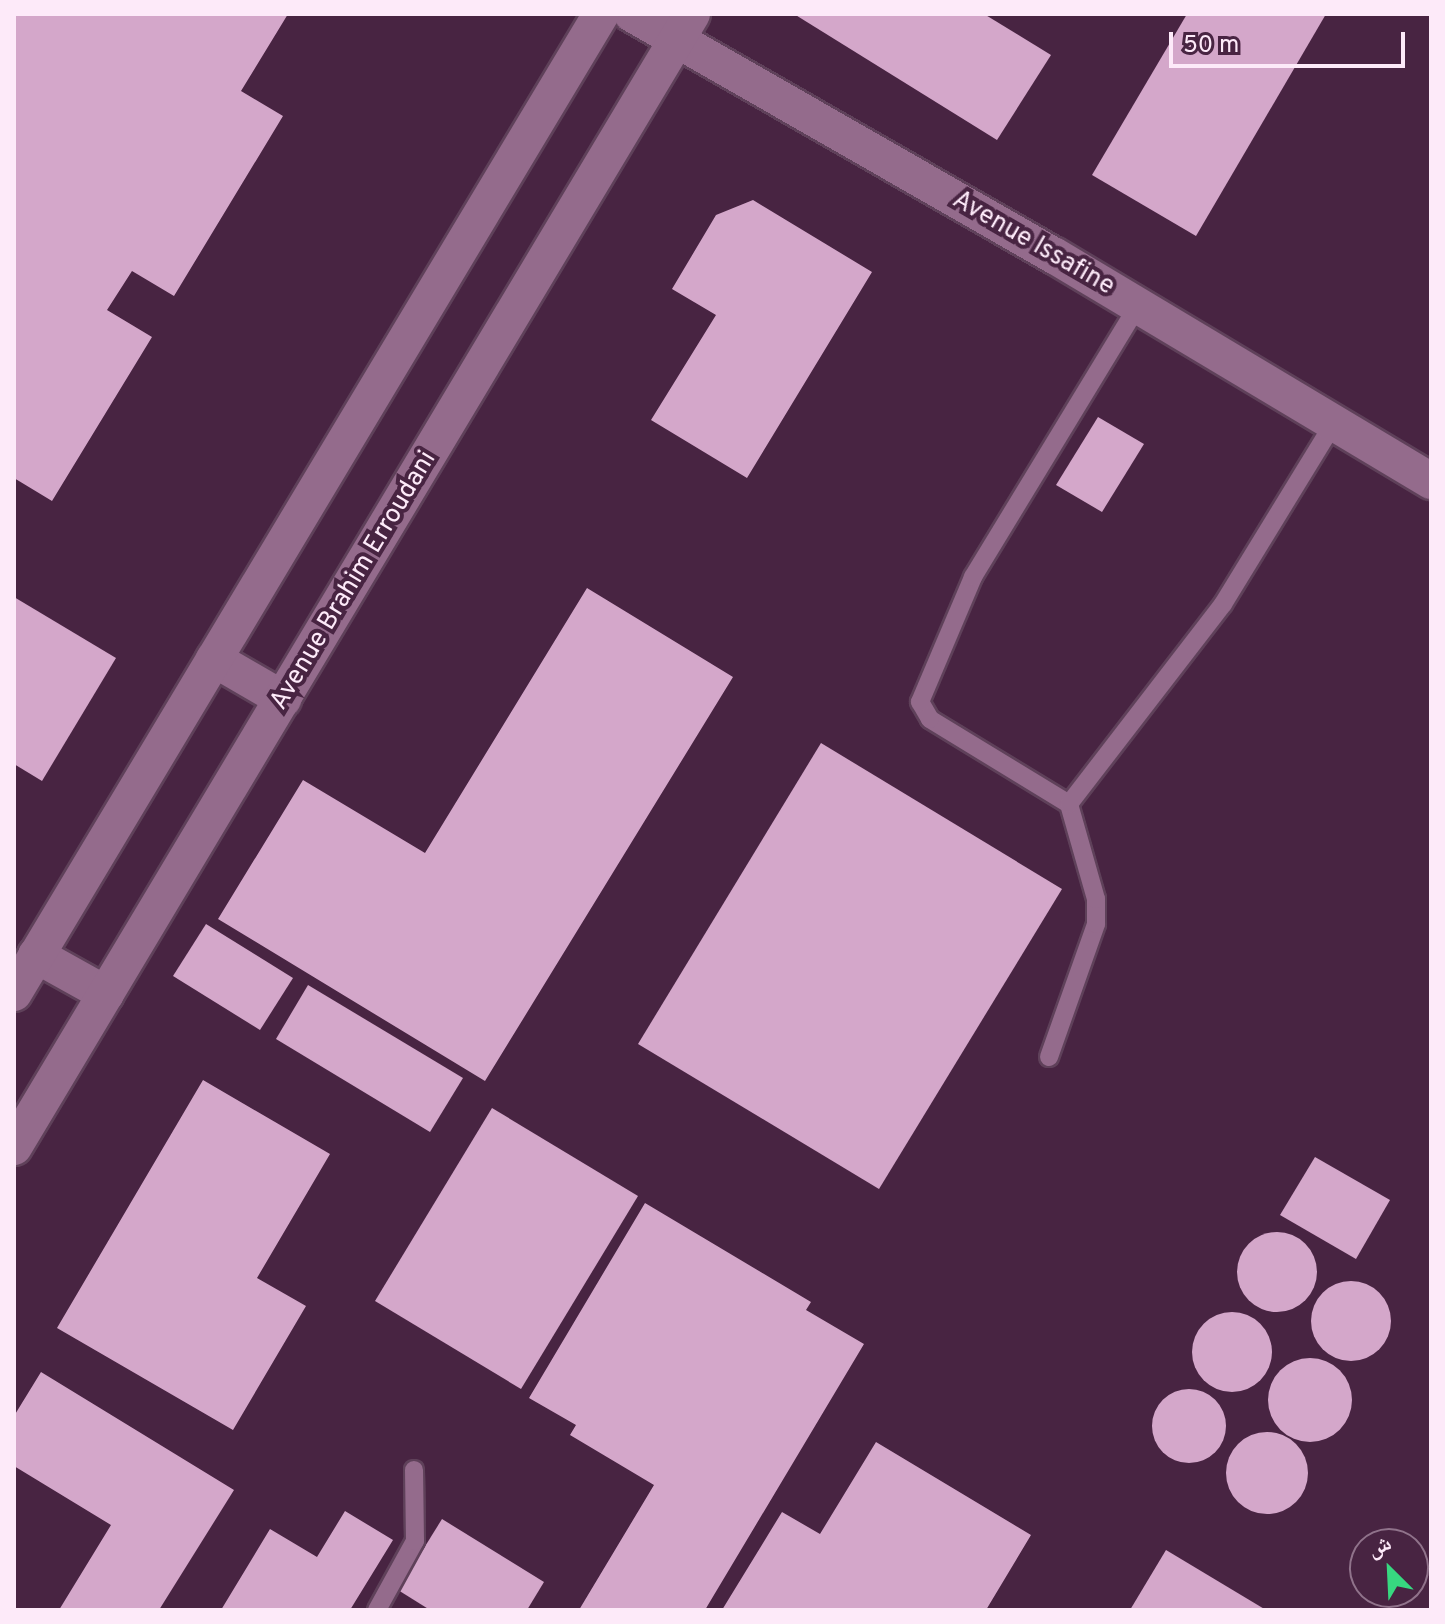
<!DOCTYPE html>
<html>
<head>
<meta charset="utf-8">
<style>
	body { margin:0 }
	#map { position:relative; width:1445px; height:1624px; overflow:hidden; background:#482442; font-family:Overpass,"Noto Naskh Arabic",sans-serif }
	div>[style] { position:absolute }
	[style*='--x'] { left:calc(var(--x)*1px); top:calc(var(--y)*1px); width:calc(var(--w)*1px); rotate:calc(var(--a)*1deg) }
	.building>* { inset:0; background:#d4a7ca }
	.round { border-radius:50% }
	.roads { filter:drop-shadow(2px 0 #5f415a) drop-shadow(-2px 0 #5f415a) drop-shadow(0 2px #5f415a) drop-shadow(0 -2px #5f415a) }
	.service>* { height:18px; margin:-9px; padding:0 9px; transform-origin:9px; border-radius:9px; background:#946b8c }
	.minor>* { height:36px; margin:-18px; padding:0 18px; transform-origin:18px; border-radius:18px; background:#946b8c }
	span { translate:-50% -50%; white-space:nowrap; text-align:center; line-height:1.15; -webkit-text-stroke:8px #482442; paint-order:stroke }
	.street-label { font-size:26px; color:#fdeaf9 }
	.frame { position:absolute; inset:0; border:16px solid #fdeaf9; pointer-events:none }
	.north { position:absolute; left:1349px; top:1528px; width:80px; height:80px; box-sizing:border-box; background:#482442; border:2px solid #90738b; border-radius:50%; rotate:336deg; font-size:22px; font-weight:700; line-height:32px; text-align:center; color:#fdeaf9 }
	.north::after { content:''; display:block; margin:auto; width:28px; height:36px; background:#37d880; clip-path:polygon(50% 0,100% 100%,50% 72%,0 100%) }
	.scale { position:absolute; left:1169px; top:32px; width:236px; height:36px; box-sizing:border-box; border:4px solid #fdeaf9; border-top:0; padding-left:10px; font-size:24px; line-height:28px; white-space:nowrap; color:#fdeaf9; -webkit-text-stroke:6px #482442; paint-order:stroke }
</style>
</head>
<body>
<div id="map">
	<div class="building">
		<div style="clip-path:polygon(14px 14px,288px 14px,241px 91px,283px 116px,174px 296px,132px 271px,107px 310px,152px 337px,52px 501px,14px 478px)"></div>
		<div style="clip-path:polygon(794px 14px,984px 14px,1051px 55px,997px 140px)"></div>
		<div style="clip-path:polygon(1187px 14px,1326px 14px,1196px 236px,1092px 175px)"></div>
		<div style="clip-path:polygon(753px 200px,872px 272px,747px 478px,651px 420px,716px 315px,672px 289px,716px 215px)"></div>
		<div style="clip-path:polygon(1098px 417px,1144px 444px,1102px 512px,1056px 485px)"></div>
		<div style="clip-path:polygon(587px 588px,733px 677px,485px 1081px,218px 919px,303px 780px,425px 853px)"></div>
		<div style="clip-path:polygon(14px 597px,116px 658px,42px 781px,14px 764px)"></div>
		<div style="clip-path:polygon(821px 743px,1062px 889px,879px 1189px,638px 1044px)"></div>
		<div style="clip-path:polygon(206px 924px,293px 978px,260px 1030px,173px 976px)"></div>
		<div style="clip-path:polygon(308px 985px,463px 1078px,430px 1132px,276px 1039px)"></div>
		<div style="clip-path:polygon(203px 1080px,330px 1154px,257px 1278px,306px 1306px,233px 1430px,57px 1328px)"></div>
		<div style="clip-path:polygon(492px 1108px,638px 1196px,521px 1389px,375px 1301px)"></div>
		<div style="clip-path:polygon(1315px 1157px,1390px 1200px,1356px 1259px,1280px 1215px)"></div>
		<div style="clip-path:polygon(645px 1203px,811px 1302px,806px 1310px,864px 1344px,705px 1610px,579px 1610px,654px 1485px,570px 1435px,576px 1425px,529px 1398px)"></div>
		<div class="round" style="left:1237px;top:1232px;width:80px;height:80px"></div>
		<div class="round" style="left:1311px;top:1281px;width:80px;height:80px"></div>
		<div class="round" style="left:1192px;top:1312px;width:80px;height:80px"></div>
		<div class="round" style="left:1268px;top:1358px;width:84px;height:84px"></div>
		<div style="clip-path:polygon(41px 1372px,234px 1490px,159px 1610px,59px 1610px,111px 1525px,14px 1466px,14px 1416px)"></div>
		<div class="round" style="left:1152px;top:1389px;width:74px;height:74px"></div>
		<div class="round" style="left:1226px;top:1432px;width:82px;height:82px"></div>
		<div style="clip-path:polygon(876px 1442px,1031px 1535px,986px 1610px,722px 1610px,782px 1512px,820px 1534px)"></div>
		<div style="clip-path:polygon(345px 1511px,393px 1540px,350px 1610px,221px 1610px,270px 1529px,317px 1557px)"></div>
		<div style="clip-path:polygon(442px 1519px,544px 1582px,527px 1610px,430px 1610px,398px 1590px)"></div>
		<div style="clip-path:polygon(1166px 1550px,1266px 1610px,1130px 1610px)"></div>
	</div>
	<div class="roads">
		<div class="service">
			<div style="--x:1069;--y:804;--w:163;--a:-148.6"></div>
			<div style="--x:930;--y:719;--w:20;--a:-120"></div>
			<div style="--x:920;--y:702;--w:136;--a:-67"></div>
			<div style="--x:973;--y:577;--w:317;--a:-58.7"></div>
			<div style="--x:1049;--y:1057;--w:141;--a:-70.5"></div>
			<div style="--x:1096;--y:924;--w:25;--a:-90"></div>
			<div style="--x:1096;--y:899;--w:99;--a:-105.9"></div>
			<div style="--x:1069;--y:804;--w:252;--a:-52.4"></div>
			<div style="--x:1223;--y:604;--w:212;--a:-58.5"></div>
			<div style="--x:377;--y:1610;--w:79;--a:-61.2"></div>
			<div style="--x:415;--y:1541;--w:71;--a:-90.8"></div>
		</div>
		<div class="minor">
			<div style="--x:632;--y:14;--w:487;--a:29.8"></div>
			<div style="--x:1055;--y:256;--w:438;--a:30.9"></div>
			<div style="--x:214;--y:659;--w:80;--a:30.1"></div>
			<div style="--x:36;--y:955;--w:80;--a:29.1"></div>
			<div style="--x:14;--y:993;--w:1141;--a:-59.05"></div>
			<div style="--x:14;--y:1147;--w:1320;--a:-59.1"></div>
		</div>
	</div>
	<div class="street-label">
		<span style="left:1033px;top:244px;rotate:30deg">Avenue Issafine</span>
		<span style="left:354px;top:581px;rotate:-59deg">Avenue Brahim Erroudani</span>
	</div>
	<div class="frame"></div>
	<div class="north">ش</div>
	<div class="scale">50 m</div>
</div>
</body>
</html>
